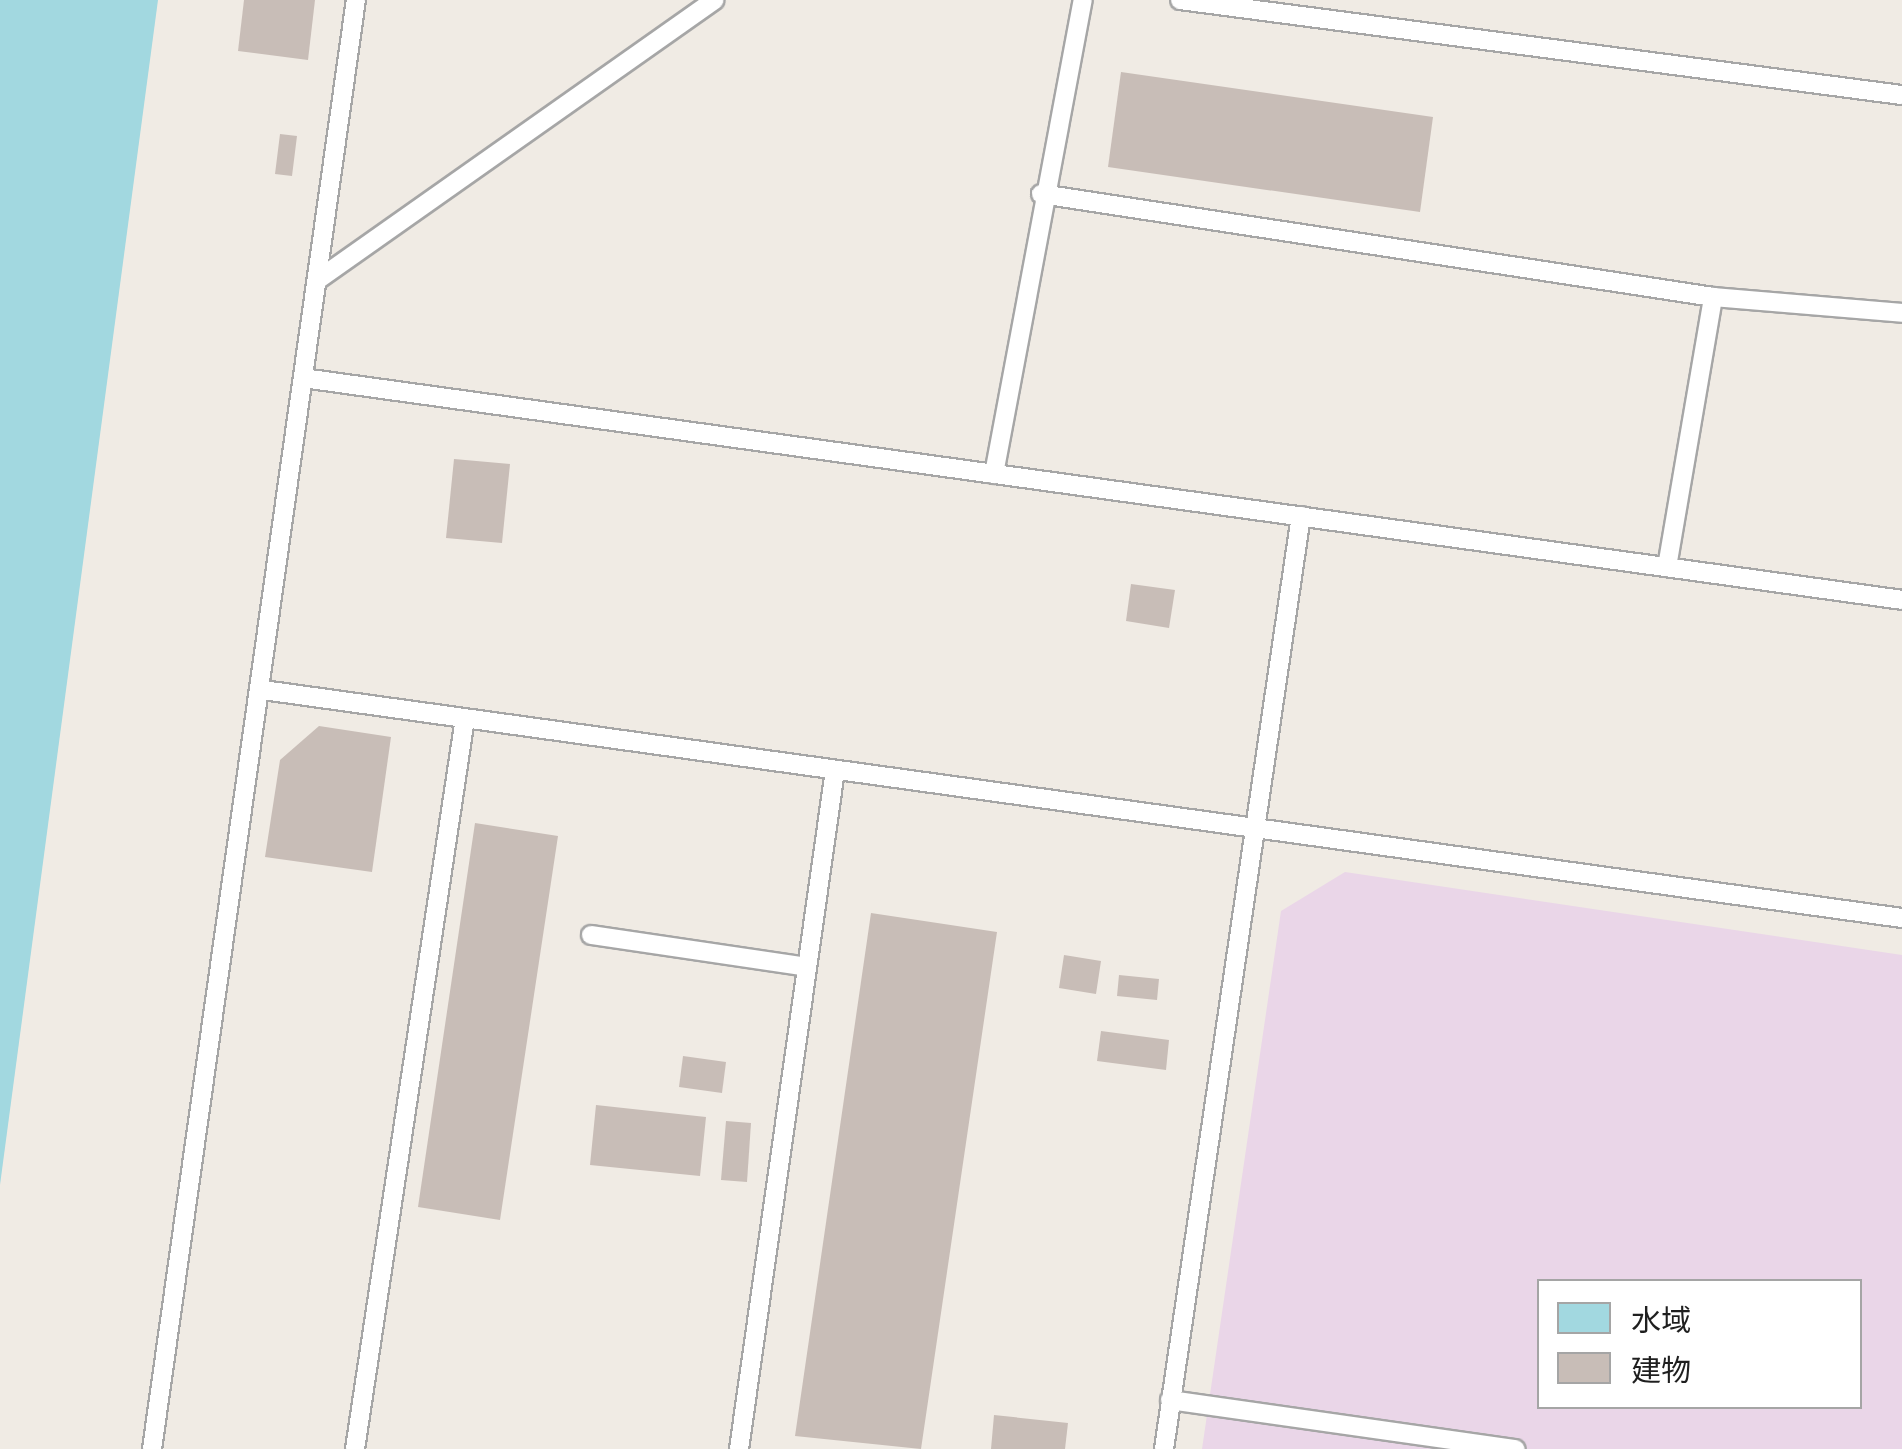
<!DOCTYPE html>
<html>
<head>
<meta charset="utf-8">
<style>
	body { margin:0 }
	#map { position:relative; width:1902px; height:1449px; overflow:hidden; background:#f0ebe4; font-family:"IBM Plex Sans","Noto Sans JP",sans-serif }
	div>[style] { position:absolute }
	[style*='--x'] { left:calc(var(--x)*1px); top:calc(var(--y)*1px); width:calc(var(--w)*1px); rotate:calc(var(--a)*1deg) }
	.industrial>* { inset:0; background:#ead6e8 }
	.water>* { inset:0; background:#a2d8e0 }
	.building>* { inset:0; background:#c8bdb7 }
	.roads { filter:drop-shadow(2px 0 #a6a6a6) drop-shadow(-2px 0 #a6a6a6) drop-shadow(0 2px #a6a6a6) drop-shadow(0 -2px #a6a6a6) }
	.service>* { height:18px; margin:-9px; padding:0 9px; transform-origin:9px; border-radius:9px; background:#fff }
	span { translate:-50% -50%; white-space:nowrap; text-align:center; line-height:1.15; -webkit-text-stroke:9px #fff; paint-order:stroke }
	.legend { position:absolute; left:1537px; top:1279px; width:325px; height:130px; box-sizing:border-box; background:#fff; border:2px solid #a5a5a5; margin:0; padding:12px 18px; list-style:none; font-size:30px; color:#1f1f1f }
	.legend li { display:flex; align-items:center; gap:20px; height:50px }
	.legend b { width:50px; border:2px solid #a5a5a5 }
</style>
</head>
<body>
<div id="map">
	<div class="industrial">
		<div style="clip-path:polygon(evenodd,1345px 872px,1902px 955px,1902px 1449px,1202px 1449px,1281px 911px,1345px 872px,1540px 1282px,1860px 1282px,1860px 1406px,1540px 1406px,1540px 1282px)"></div>
	</div>
	<div class="water">
		<div style="clip-path:polygon(0 0,158px 0,0 1185px)"></div>
	</div>
	<div class="building">
		<div style="clip-path:polygon(244px 0,315px 0,308px 60px,238px 51px)"></div>
		<div style="clip-path:polygon(1121px 72px,1433px 117px,1420px 212px,1108px 167px)"></div>
		<div style="clip-path:polygon(280px 134px,297px 136px,292px 176px,275px 174px)"></div>
		<div style="clip-path:polygon(454px 459px,510px 464px,502px 543px,446px 538px)"></div>
		<div style="clip-path:polygon(1131px 584px,1175px 590px,1169px 628px,1126px 621px)"></div>
		<div style="clip-path:polygon(319px 726px,391px 737px,372px 872px,265px 857px,280px 760px)"></div>
		<div style="clip-path:polygon(475px 823px,558px 836px,500px 1220px,418px 1207px)"></div>
		<div style="clip-path:polygon(871px 913px,997px 932px,921px 1449px,795px 1436px)"></div>
		<div style="clip-path:polygon(1064px 955px,1101px 961px,1096px 994px,1059px 988px)"></div>
		<div style="clip-path:polygon(1119px 975px,1159px 979px,1157px 1000px,1117px 996px)"></div>
		<div style="clip-path:polygon(1101px 1031px,1169px 1040px,1166px 1070px,1097px 1061px)"></div>
		<div style="clip-path:polygon(683px 1056px,726px 1062px,722px 1093px,679px 1087px)"></div>
		<div style="clip-path:polygon(596px 1105px,706px 1117px,700px 1176px,590px 1165px)"></div>
		<div style="clip-path:polygon(726px 1121px,751px 1123px,747px 1182px,721px 1180px)"></div>
		<div style="clip-path:polygon(994px 1415px,1068px 1423px,1065px 1449px,991px 1449px)"></div>
	</div>
	<div class="roads">
		<div class="service">
			<div style="--x:1180;--y:0;--w:728;--a:7.5"></div>
			<div style="--x:1041;--y:194;--w:680;--a:8.71"></div>
			<div style="--x:1713;--y:297;--w:190;--a:4.8"></div>
			<div style="--x:319;--y:279;--w:484;--a:-35.2"></div>
			<div style="--x:303;--y:378;--w:1614;--a:7.9"></div>
			<div style="--x:994;--y:474;--w:482;--a:-79.4"></div>
			<div style="--x:1667;--y:567;--w:274;--a:-80.3"></div>
			<div style="--x:263;--y:690;--w:1655;--a:7.92"></div>
			<div style="--x:591;--y:935;--w:218;--a:8.4"></div>
			<div style="--x:1170;--y:1400;--w:349;--a:8.1"></div>
			<div style="--x:152;--y:1449;--w:1463;--a:-81.99"></div>
			<div style="--x:355;--y:1449;--w:739;--a:-81.44"></div>
			<div style="--x:739;--y:1449;--w:686;--a:-81.95"></div>
			<div style="--x:1164;--y:1449;--w:943;--a:-81.65"></div>
		</div>
	</div>
	<ul class="legend">
	<li><b style="height:28px;background:#a2d8e0"></b>水域</li>
	<li><b style="height:28px;background:#c8bdb7"></b>建物</li>
	</ul>
</div>
</body>
</html>
